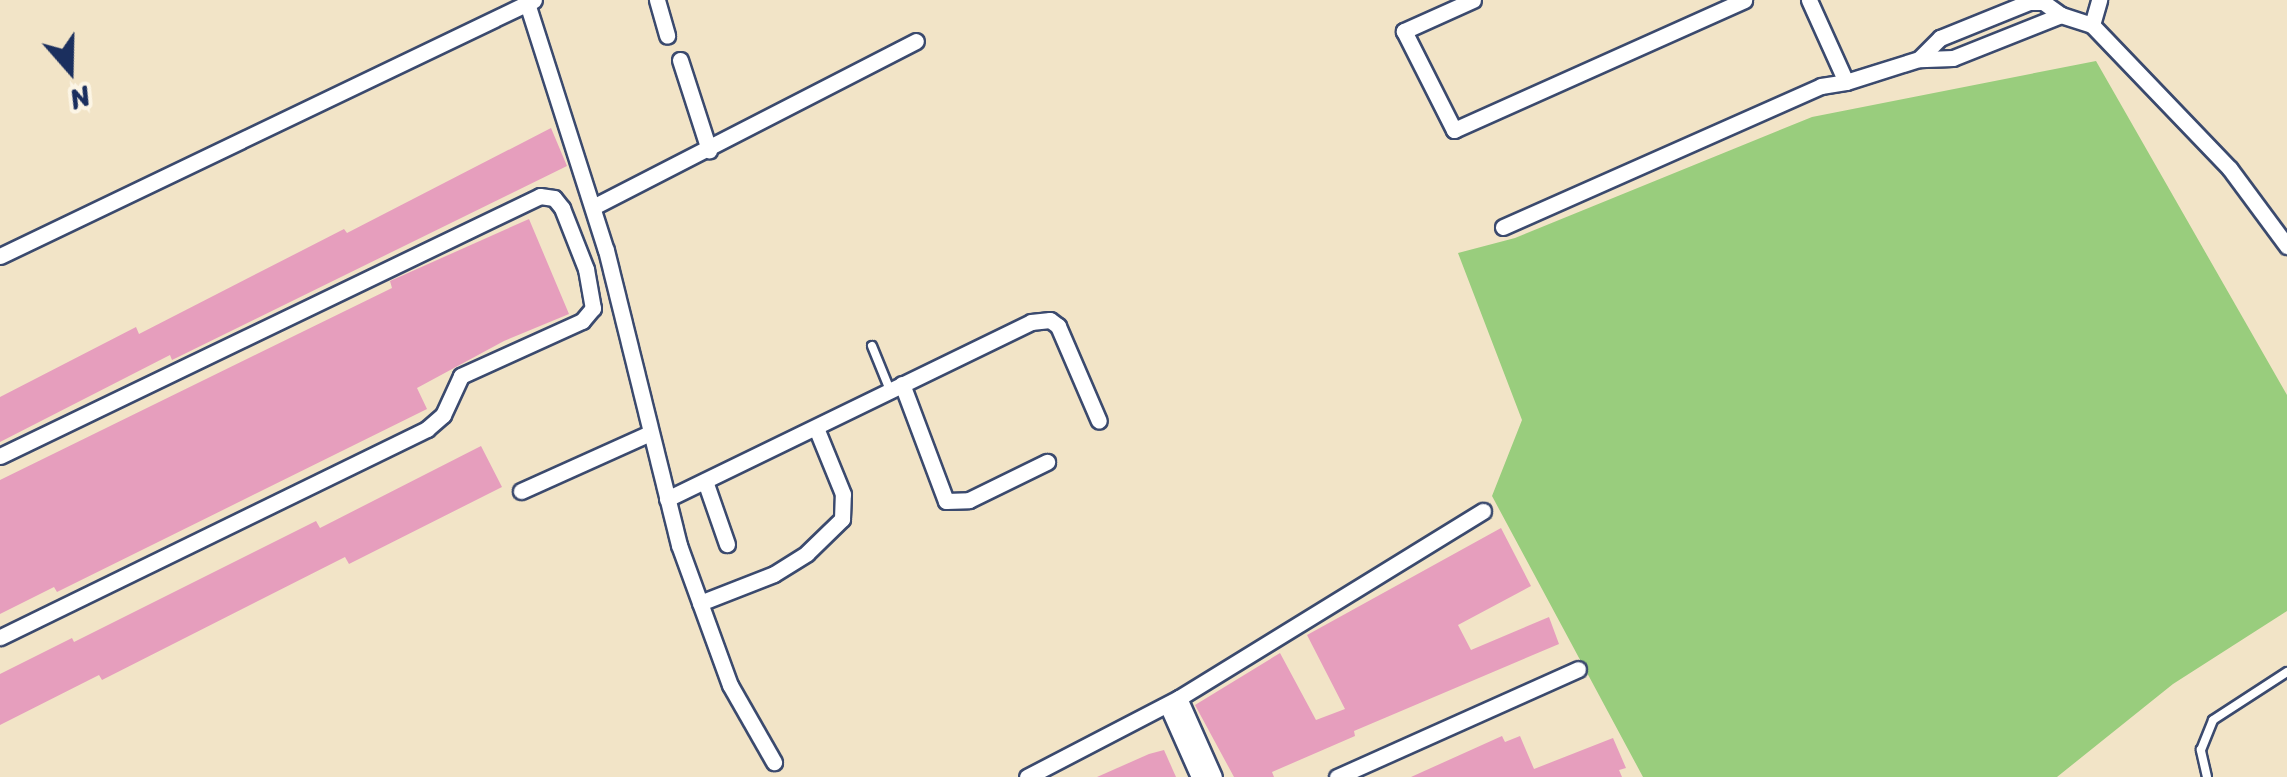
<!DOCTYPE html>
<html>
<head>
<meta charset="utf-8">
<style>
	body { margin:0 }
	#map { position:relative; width:2287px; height:777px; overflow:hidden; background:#f2e4c7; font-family:Sriracha,sans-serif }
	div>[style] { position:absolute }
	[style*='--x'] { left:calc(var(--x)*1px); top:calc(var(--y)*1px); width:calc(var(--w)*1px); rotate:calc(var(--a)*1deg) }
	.green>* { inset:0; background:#99cd7d }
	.building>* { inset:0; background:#e69ebd }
	.roads { filter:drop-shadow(2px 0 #3b4a6e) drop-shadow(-2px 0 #3b4a6e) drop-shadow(0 2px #3b4a6e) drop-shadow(0 -2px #3b4a6e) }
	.lane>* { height:8px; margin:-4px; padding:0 4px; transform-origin:4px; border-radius:4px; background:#fff }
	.street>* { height:15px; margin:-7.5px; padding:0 7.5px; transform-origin:7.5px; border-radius:7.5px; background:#fff }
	span { translate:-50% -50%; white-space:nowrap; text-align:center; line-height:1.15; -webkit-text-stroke:9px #fcf5e5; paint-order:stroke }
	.north { position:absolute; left:20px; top:20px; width:100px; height:100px; -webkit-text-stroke:8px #fcf5e5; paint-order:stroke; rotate:160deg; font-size:28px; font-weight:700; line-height:40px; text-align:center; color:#1b2f5e }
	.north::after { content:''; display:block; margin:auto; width:35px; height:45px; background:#1b2f5e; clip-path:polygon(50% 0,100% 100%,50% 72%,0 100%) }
</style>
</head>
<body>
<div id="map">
	<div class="green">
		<div style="clip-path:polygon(2096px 61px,2287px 395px,2287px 611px,2173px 684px,2057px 777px,1643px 777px,1492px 496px,1522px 420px,1458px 253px,1515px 238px,1812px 117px)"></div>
	</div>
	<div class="building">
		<div style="clip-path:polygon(551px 128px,567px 166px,172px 360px,170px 355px,0 442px,0 397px,136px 327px,139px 334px,344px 229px,347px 233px)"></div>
		<div style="clip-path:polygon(529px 219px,569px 314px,504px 341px,417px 388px,427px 409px,57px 592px,54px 587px,0 614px,0 480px,392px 288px,390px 281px)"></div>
		<div style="clip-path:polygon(481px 446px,502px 487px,349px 564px,345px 557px,102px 680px,99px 675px,0 725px,0 674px,72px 638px,74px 642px,316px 521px,320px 528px)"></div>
		<div style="clip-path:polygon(1501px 528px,1531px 586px,1458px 625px,1471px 650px,1549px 617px,1559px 644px,1354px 731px,1355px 736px,1272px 772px,1274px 777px,1234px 777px,1195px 705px,1280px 653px,1316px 720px,1345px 709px,1307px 635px)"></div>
		<div style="clip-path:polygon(1502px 736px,1505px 742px,1520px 736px,1534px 769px,1613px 738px,1626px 768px,1619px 770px,1622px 777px,1411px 777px)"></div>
		<div style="clip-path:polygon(1164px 750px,1176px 777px,1097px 777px,1149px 754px)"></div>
	</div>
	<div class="roads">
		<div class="lane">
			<div style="--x:872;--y:346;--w:48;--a:67.8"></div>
			<div style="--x:2207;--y:777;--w:28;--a:-103"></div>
			<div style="--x:2201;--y:750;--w:32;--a:-68"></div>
			<div style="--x:2213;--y:720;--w:88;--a:-33"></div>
		</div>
		<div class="street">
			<div style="--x:526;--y:0;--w:262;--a:72.3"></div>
			<div style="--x:606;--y:250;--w:304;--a:76.1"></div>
			<div style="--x:679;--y:545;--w:149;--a:70"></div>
			<div style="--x:730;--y:685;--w:89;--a:60.3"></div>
			<div style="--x:657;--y:0;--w:37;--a:74"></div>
			<div style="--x:1473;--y:0;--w:76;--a:155.8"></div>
			<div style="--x:1404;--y:31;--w:111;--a:63.2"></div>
			<div style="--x:1454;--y:130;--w:318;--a:-24.1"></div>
			<div style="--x:1809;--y:0;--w:90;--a:65.7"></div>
			<div style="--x:1846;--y:82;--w:77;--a:-17.5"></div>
			<div style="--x:2061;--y:15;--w:116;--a:158.3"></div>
			<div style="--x:1953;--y:58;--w:34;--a:178"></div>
			<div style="--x:1919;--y:59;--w:30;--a:-45"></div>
			<div style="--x:1940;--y:38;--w:96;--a:-22"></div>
			<div style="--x:2029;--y:2;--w:14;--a:0"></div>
			<div style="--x:2043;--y:2;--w:22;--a:36"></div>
			<div style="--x:2061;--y:15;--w:33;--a:18"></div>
			<div style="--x:2092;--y:25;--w:199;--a:46.2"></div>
			<div style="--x:2230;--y:169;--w:96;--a:53.5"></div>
			<div style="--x:2092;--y:25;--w:26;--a:-74"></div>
			<div style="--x:680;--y:60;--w:95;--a:72.1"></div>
			<div style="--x:593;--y:207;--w:363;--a:-27.2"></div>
			<div style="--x:1503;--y:227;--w:348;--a:-23.9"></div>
			<div style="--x:1821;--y:86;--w:25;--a:-9"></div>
			<div style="--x:0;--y:256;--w:592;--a:-25.61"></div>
			<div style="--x:902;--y:384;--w:125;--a:69.4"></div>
			<div style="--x:946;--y:501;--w:23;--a:-2"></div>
			<div style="--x:969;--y:500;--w:87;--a:-26"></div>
			<div style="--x:0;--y:456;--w:599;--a:-25.71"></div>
			<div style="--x:540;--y:196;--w:14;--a:8"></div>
			<div style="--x:554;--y:198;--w:13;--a:51"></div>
			<div style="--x:562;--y:208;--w:66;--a:68.5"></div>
			<div style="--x:586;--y:269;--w:40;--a:80"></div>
			<div style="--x:593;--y:308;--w:17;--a:130"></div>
			<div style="--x:582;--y:321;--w:133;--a:155.6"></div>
			<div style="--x:461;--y:376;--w:43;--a:114.8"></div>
			<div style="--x:443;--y:415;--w:21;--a:139"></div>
			<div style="--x:427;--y:429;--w:475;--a:154"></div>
			<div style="--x:705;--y:481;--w:67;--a:70.8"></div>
			<div style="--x:521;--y:491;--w:141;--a:-24.2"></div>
			<div style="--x:667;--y:499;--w:405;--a:-25.9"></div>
			<div style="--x:1031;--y:322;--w:19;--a:-6"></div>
			<div style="--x:1050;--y:320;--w:10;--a:37"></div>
			<div style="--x:1058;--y:326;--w:103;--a:66.7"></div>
			<div style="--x:700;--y:603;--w:79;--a:-21.4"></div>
			<div style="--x:774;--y:574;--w:39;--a:-32"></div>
			<div style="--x:807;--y:553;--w:49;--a:-44.2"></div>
			<div style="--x:842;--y:519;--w:25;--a:-88"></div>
			<div style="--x:843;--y:494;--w:71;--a:-112.2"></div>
			<div style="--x:1179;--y:698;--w:86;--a:66.1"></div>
			<div style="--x:1167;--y:705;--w:79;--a:66"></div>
			<div style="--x:1027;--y:777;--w:171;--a:-27.5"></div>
			<div style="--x:1179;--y:698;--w:357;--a:-31.6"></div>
			<div style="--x:1337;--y:777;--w:264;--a:-24.1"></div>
		</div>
	</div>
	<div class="north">N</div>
</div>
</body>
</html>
